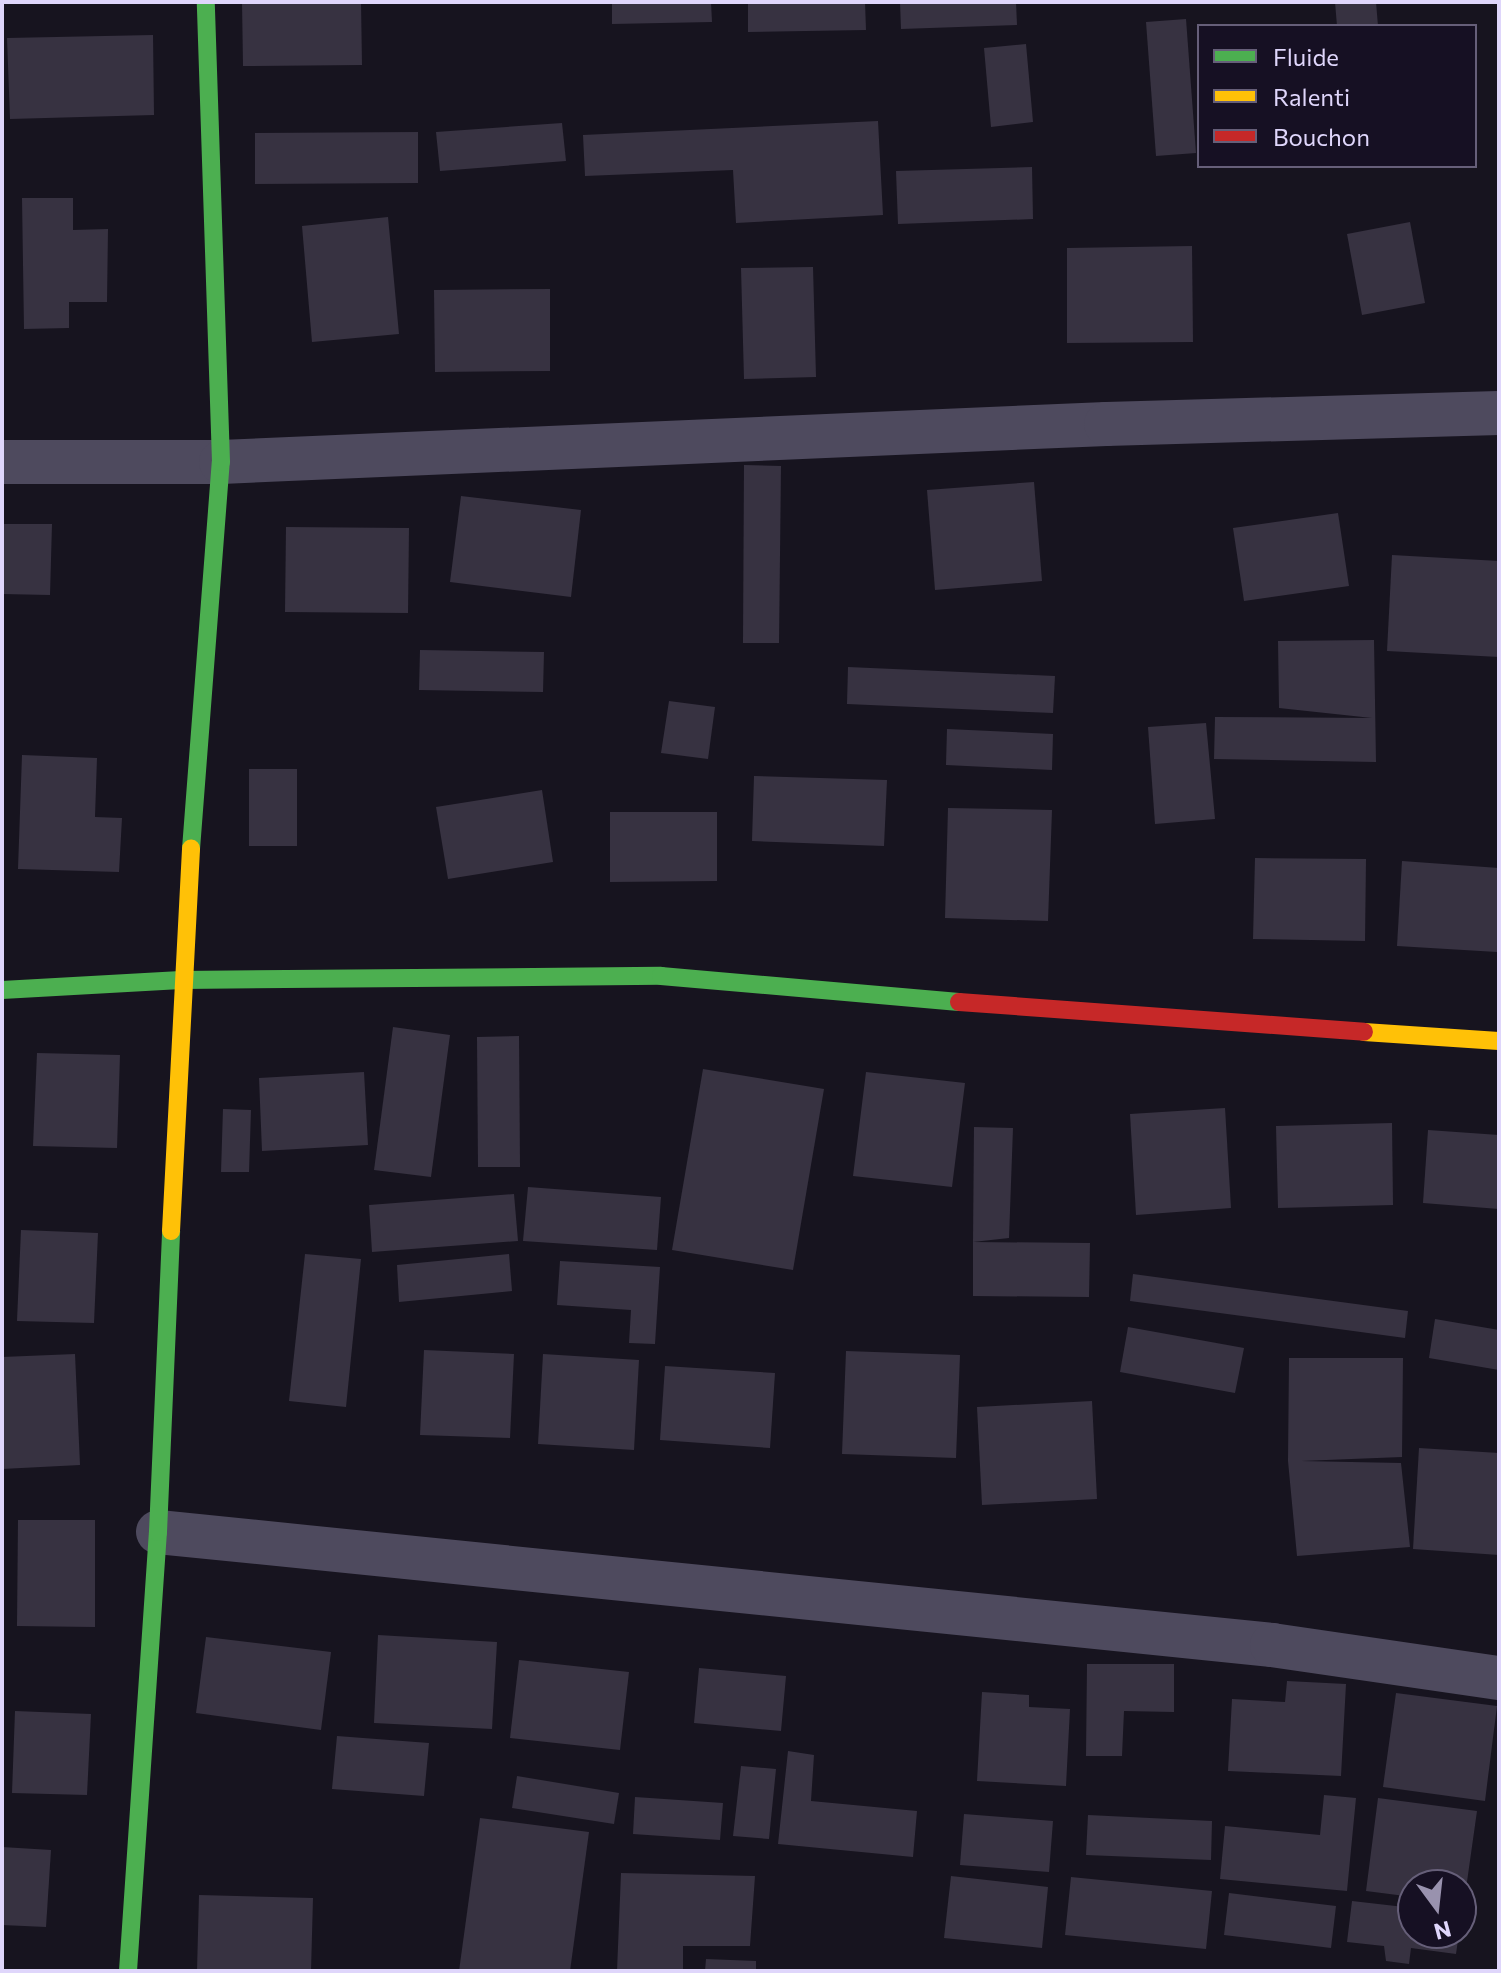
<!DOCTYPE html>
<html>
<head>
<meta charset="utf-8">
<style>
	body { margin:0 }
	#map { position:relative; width:1501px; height:1973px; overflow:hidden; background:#17141f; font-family:Commissioner,sans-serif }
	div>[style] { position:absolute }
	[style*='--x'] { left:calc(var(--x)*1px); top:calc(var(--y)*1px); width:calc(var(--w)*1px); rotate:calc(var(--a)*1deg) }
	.building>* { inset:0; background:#373241 }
	.street>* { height:44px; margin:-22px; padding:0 22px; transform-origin:22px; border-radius:22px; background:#4e4a5e }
	.fast>* { height:18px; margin:-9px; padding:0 9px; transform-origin:9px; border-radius:9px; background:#4caf50 }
	.slow>* { height:18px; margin:-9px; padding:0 9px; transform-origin:9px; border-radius:9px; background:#ffc107 }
	.jam>* { height:18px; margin:-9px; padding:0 9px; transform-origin:9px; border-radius:9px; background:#c62828 }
	span { translate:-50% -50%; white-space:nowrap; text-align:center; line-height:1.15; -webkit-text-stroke:6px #161023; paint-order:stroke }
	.frame { position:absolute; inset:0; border:4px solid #dfd6fb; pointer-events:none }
	.legend { position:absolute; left:1197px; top:24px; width:280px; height:144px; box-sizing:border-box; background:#161023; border:2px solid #665f79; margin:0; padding:10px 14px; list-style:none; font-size:24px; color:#dfd6fb }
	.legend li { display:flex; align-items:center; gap:16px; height:40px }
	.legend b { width:40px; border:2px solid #665f79 }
	.north { position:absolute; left:1397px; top:1869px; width:80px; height:80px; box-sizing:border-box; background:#161023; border:2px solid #665f79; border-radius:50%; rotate:165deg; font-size:22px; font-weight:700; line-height:32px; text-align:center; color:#dfd6fb }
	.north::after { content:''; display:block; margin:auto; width:28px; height:36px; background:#9992ae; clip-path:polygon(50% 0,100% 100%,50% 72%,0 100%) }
</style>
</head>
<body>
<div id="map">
	<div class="building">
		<div style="clip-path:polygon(242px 2px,361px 2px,362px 65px,243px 66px)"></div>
		<div style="clip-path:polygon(612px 2px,711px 2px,712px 22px,612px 24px)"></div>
		<div style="clip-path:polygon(748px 2px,865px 2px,866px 30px,748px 32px)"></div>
		<div style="clip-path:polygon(900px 2px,1016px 2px,1017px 25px,901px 29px)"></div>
		<div style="clip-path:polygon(1335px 2px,1376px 2px,1378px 26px,1337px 26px)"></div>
		<div style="clip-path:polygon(1186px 19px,1196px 153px,1156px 156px,1146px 22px)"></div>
		<div style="clip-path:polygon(153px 35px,154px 115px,10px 119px,7px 38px)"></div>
		<div style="clip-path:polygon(1026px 44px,1033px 122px,991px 127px,984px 48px)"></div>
		<div style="clip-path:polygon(878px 121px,883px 215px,736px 223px,733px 170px,585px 176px,583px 135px)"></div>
		<div style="clip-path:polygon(562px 123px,566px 161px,440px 171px,436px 132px)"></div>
		<div style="clip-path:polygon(418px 132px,418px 183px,255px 184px,255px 133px)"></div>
		<div style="clip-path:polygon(1032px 167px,1033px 219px,898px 224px,896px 171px)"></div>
		<div style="clip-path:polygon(22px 198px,73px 198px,73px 230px,108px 229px,107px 302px,69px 302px,69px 328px,24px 329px)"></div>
		<div style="clip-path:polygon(388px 217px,399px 334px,312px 342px,302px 226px)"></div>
		<div style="clip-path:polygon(1410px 222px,1425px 303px,1362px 315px,1347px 234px)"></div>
		<div style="clip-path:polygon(1192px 246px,1193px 342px,1067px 343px,1067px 248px)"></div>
		<div style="clip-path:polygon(813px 267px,816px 377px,744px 379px,741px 268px)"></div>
		<div style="clip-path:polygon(550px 289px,550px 371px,435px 372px,434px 290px)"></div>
		<div style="clip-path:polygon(744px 465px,781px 466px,779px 643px,743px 643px)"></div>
		<div style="clip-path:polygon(1034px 482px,1042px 581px,935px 590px,927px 490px)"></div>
		<div style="clip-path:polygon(461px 496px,581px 510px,571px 597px,450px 582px)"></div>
		<div style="clip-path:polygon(1338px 513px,1349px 586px,1244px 601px,1233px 528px)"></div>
		<div style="clip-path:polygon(2px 524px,52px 524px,50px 595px,2px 594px)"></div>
		<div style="clip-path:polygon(286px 527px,409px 528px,408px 613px,285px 612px)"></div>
		<div style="clip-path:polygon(1392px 555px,1499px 561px,1499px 657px,1387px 651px)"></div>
		<div style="clip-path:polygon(1374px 640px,1376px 762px,1214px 759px,1215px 717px,1372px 718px,1279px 708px,1278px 641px)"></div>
		<div style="clip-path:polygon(420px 650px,544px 652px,543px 692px,419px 690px)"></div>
		<div style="clip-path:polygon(848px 667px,1055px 676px,1053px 713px,847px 704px)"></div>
		<div style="clip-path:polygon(669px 701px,715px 707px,708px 759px,661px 753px)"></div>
		<div style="clip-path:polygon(1206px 723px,1215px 819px,1155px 824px,1148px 727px)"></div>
		<div style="clip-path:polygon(947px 729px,1053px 734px,1052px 770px,946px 765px)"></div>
		<div style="clip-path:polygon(22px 755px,97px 758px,95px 817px,122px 818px,119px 872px,18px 869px)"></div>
		<div style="clip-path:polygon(249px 769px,297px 769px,297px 846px,249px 846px)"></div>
		<div style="clip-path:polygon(754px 776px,887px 780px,884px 846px,752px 841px)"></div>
		<div style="clip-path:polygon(542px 790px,553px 862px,448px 879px,436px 807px)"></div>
		<div style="clip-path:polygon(948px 808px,1052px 810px,1048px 921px,945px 918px)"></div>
		<div style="clip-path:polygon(610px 812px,717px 812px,717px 881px,610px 882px)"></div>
		<div style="clip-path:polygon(1255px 858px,1366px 859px,1365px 941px,1253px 939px)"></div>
		<div style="clip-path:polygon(1402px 861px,1499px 868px,1497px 952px,1397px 946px)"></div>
		<div style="clip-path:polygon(393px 1027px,450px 1035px,431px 1177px,374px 1170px)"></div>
		<div style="clip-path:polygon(519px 1036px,520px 1167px,478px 1167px,477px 1037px)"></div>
		<div style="clip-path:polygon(37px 1053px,120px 1055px,117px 1148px,33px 1146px)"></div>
		<div style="clip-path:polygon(703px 1069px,824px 1089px,793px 1270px,672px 1250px)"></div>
		<div style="clip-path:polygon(364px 1072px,368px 1145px,262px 1151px,259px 1078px)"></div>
		<div style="clip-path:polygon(866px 1072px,965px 1083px,952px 1187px,853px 1176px)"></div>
		<div style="clip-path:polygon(1225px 1108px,1231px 1208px,1136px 1215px,1130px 1114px)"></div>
		<div style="clip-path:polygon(223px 1109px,251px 1110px,249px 1172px,221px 1172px)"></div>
		<div style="clip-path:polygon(1392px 1123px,1393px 1205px,1278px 1208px,1276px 1126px)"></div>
		<div style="clip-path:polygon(974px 1127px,1013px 1128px,1009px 1238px,973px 1242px)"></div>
		<div style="clip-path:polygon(1428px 1130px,1499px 1135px,1499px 1209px,1423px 1203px)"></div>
		<div style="clip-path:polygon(528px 1187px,661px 1197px,657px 1250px,523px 1241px)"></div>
		<div style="clip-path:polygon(514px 1194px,518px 1241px,372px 1252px,369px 1205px)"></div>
		<div style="clip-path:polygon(21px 1230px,98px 1233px,94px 1323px,17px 1321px)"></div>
		<div style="clip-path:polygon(973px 1242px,1090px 1243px,1089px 1297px,973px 1296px)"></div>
		<div style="clip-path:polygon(305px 1254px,361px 1259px,346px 1407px,289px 1401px)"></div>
		<div style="clip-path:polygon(509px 1254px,512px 1291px,399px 1302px,397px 1265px)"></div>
		<div style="clip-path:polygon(560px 1261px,660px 1267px,655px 1344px,629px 1343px,631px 1310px,557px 1305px)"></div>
		<div style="clip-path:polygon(1133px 1274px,1408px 1311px,1405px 1338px,1130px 1301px)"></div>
		<div style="clip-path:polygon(1435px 1319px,1499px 1330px,1499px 1370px,1429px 1358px)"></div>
		<div style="clip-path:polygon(1128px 1327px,1244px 1348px,1235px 1393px,1120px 1372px)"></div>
		<div style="clip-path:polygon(424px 1350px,514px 1354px,510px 1438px,420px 1435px)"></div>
		<div style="clip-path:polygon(846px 1351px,960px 1355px,956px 1458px,842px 1454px)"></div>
		<div style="clip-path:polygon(75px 1354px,80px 1465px,2px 1469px,2px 1357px)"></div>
		<div style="clip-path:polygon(543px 1354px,639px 1360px,634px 1450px,538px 1444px)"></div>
		<div style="clip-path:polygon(1289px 1358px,1403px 1358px,1402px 1457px,1301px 1461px,1401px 1463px,1410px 1547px,1297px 1556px,1288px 1461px)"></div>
		<div style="clip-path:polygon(665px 1366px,775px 1373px,770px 1448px,660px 1440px)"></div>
		<div style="clip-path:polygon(1092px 1401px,1097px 1499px,982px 1505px,977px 1407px)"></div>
		<div style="clip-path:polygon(1419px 1448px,1499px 1453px,1499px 1555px,1413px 1549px)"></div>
		<div style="clip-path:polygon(18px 1520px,95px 1520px,95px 1627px,17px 1626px)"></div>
		<div style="clip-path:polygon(378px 1635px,497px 1642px,492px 1729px,374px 1723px)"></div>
		<div style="clip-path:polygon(206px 1637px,331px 1652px,321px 1730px,196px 1713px)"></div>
		<div style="clip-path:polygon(519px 1660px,629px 1672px,620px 1750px,510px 1738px)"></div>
		<div style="clip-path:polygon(1087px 1664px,1174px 1664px,1174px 1712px,1124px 1711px,1122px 1756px,1086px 1756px)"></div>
		<div style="clip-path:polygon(699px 1668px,786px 1676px,781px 1731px,694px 1723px)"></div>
		<div style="clip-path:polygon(1287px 1681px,1346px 1684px,1341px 1776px,1228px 1771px,1232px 1699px,1285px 1702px)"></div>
		<div style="clip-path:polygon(982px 1692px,1029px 1695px,1029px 1707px,1070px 1709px,1066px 1786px,977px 1781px)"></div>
		<div style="clip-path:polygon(1396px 1693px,1497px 1706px,1485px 1801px,1383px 1787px)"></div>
		<div style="clip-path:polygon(15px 1711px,91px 1714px,87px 1795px,12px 1793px)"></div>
		<div style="clip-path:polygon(337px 1736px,429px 1743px,424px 1796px,332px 1789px)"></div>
		<div style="clip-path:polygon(788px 1751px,814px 1755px,811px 1801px,917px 1811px,913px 1857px,778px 1844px)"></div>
		<div style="clip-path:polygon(741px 1766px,776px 1769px,769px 1839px,733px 1836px)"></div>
		<div style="clip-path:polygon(517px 1776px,619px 1793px,614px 1824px,512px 1808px)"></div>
		<div style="clip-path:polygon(1324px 1795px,1356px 1798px,1347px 1891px,1220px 1879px,1225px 1826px,1320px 1835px)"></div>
		<div style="clip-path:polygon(635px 1797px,723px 1803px,720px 1840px,633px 1834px)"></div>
		<div style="clip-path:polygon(1378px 1798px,1477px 1811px,1464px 1903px,1461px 1885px,1413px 1885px,1413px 1897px,1366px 1891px)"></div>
		<div style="clip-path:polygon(964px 1814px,1053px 1821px,1049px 1872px,960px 1865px)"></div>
		<div style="clip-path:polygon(1088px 1815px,1212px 1821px,1211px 1860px,1086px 1855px)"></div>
		<div style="clip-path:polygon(480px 1818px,589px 1832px,570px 1971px,459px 1971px)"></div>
		<div style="clip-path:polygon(2px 1847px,51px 1850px,46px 1927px,2px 1925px)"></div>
		<div style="clip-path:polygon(621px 1873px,755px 1876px,750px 1946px,683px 1946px,683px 1971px,617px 1971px)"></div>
		<div style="clip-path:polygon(951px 1876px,1048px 1887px,1042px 1948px,944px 1938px)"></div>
		<div style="clip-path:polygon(1071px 1877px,1212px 1891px,1206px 1949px,1065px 1935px)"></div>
		<div style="clip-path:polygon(1229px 1893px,1336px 1906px,1331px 1948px,1224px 1935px)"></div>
		<div style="clip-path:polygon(199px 1895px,313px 1898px,311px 1971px,197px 1971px)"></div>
		<div style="clip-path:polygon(1352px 1901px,1413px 1908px,1413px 1933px,1459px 1933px,1456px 1954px,1411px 1948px,1409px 1964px,1386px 1961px,1384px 1946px,1347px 1942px)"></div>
		<div style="clip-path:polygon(706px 1959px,756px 1961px,756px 1971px,705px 1971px)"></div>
	</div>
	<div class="street">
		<div style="--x:2;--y:462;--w:219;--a:0"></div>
		<div style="--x:221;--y:462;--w:886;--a:-2.46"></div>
		<div style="--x:1106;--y:424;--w:393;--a:-1.6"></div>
		<div style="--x:158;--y:1532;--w:1120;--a:5.79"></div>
		<div style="--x:1272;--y:1645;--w:229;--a:8.3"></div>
	</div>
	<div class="fast">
		<div style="--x:191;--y:849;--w:388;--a:-85.6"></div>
		<div style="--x:221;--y:462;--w:460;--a:-91.9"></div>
		<div style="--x:2;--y:990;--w:179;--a:-3.2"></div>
		<div style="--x:181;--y:980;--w:480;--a:-0.5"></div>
		<div style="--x:661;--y:976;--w:299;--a:5"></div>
		<div style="--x:128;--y:1971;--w:440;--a:-86.1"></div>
		<div style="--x:158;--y:1532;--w:301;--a:-87.5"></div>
	</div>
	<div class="slow">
		<div style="--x:1364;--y:1032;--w:135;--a:3.8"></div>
		<div style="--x:171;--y:1231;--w:383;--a:-87"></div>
	</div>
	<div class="jam">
		<div style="--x:959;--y:1002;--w:406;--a:4.2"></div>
	</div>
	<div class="frame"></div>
	<ul class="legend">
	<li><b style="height:10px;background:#4caf50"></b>Fluide</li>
	<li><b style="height:10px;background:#ffc107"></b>Ralenti</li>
	<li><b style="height:10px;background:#c62828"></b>Bouchon</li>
	</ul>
	<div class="north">N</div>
</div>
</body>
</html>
